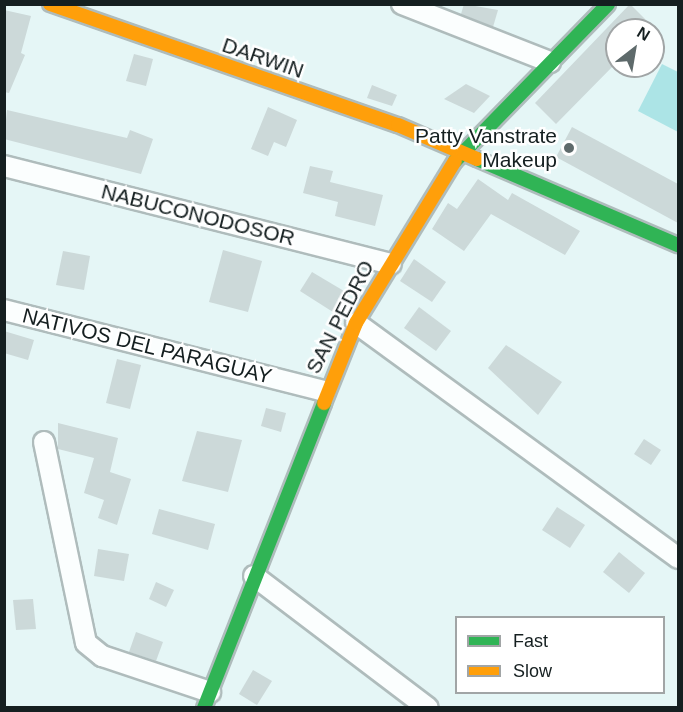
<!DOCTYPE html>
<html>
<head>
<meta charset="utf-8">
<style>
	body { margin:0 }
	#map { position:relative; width:683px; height:712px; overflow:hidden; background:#e5f6f6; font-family:Helvetica,sans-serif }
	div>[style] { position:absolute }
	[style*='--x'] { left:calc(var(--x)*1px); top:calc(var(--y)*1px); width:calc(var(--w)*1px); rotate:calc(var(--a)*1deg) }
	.green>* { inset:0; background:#ace4e6 }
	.building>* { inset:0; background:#ccd9d9 }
	.roads { filter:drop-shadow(2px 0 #afbcbc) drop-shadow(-2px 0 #afbcbc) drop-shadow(0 2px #afbcbc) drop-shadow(0 -2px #afbcbc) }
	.street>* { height:20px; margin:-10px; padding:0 10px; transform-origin:10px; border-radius:10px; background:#fbfefe }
	.fast>* { height:14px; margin:-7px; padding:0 7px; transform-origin:7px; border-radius:7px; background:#30b455 }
	.slow>* { height:14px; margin:-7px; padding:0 7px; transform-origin:7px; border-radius:7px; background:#ff9f0a }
	.dots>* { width:16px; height:16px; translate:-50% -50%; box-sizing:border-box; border:3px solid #fff; border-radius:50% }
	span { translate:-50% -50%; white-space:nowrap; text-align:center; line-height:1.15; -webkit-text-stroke:5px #fff; paint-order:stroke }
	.street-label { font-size:21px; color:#151f20 }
	.poi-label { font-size:21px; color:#151f20 }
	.right { translate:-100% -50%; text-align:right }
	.frame { position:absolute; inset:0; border:6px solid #151f20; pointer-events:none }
	.legend { position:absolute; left:455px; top:616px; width:210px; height:78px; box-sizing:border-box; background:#fff; border:2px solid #a1a5a6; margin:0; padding:8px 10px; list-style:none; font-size:18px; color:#151f20 }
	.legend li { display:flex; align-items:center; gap:12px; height:30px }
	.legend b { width:30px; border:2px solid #a1a5a6 }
	.north { position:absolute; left:605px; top:18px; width:60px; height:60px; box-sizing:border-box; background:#fff; border:2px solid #a1a5a6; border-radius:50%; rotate:31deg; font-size:16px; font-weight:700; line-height:24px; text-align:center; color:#151f20 }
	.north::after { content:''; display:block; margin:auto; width:21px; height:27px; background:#5e6a6b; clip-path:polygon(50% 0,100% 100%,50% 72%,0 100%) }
</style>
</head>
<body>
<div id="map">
	<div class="green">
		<div style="clip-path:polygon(662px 64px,678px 72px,678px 132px,638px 111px)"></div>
	</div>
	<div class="building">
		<div style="clip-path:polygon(464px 4px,498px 10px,493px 27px,461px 14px)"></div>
		<div style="clip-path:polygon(630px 4px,656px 30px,617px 30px,617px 62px,556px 124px,535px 103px)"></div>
		<div style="clip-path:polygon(4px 10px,31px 16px,21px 53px,25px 55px,9px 93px,4px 92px)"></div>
		<div style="clip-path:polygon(134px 54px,153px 59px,146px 86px,126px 81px)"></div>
		<div style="clip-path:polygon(466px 84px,490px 96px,474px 113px,444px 99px)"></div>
		<div style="clip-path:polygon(372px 85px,397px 95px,392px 106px,367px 98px)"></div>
		<div style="clip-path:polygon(268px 107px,297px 120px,286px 147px,274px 142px,268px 156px,251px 149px)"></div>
		<div style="clip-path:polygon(7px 110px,127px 138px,130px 130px,153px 139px,141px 174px,4px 139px)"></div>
		<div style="clip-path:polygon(572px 127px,678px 184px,678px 223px,556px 157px)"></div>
		<div style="clip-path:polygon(310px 166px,333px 171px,330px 182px,383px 195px,375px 226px,335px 216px,338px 202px,303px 193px)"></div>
		<div style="clip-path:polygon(478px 179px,508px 200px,512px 193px,580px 231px,565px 255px,491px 214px,464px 251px,432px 229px,448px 203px,457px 209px)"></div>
		<div style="clip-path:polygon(223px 250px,262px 261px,248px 312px,209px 302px)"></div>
		<div style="clip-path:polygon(63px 251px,90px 256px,84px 290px,56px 285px)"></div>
		<div style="clip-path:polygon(414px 259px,446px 282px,432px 302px,400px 281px)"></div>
		<div style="clip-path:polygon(312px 272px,349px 294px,336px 314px,300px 291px)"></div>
		<div style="clip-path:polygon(419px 307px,451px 331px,436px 351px,404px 328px)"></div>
		<div style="clip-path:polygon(4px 331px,34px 340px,28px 360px,4px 353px)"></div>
		<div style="clip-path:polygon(506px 345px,562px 382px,538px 415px,488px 368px)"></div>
		<div style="clip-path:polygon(117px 359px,141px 365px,130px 409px,106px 403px)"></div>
		<div style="clip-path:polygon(266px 408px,286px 413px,281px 432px,261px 426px)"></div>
		<div style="clip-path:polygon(58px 423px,118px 438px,110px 472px,131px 479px,117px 525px,98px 518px,104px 500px,84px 493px,94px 458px,58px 449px)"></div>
		<div style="clip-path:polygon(197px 431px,242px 440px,228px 492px,182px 481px)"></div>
		<div style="clip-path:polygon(644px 439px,661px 450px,651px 465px,634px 454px)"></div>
		<div style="clip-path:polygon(557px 507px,585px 525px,570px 548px,542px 530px)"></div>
		<div style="clip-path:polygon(159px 509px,215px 524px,208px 550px,152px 534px)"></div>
		<div style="clip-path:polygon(98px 549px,129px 554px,124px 581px,94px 576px)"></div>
		<div style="clip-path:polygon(619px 552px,645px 573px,629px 593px,603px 572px)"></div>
		<div style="clip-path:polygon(156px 582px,174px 590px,166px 607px,149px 599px)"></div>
		<div style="clip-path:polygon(33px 599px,36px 629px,16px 630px,13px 600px)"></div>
		<div style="clip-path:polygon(136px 632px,163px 642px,156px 661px,129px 652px)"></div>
		<div style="clip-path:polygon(253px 670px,272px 681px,257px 705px,239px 694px)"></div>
	</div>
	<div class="roads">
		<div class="street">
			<div style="--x:402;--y:4;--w:159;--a:21.4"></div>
			<div style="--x:4;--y:166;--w:399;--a:14.2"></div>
			<div style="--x:4;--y:310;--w:331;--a:14.2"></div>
			<div style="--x:356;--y:323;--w:399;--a:36.1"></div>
			<div style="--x:44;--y:442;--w:205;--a:78.2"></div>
			<div style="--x:86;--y:643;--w:21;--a:39"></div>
			<div style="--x:102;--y:656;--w:114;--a:18.4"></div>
			<div style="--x:254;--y:576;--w:218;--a:37.2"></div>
		</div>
		<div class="fast">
			<div style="--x:477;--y:159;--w:219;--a:23.2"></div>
			<div style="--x:455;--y:161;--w:219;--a:-45.7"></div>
			<div style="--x:204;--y:708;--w:328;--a:-68.5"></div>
		</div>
		<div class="slow">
			<div style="--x:50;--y:4;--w:368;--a:19.2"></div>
			<div style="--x:398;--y:125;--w:86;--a:23.3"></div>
			<div style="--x:324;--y:403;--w:86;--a:-68.2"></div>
			<div style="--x:356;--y:323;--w:190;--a:-58.6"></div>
		</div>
	</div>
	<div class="dots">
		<div style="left:569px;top:148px;background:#5e6a6b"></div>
	</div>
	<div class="street-label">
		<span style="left:263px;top:58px;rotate:19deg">DARWIN</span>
		<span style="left:198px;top:215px;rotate:14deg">NABUCONODOSOR</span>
		<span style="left:340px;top:317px;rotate:-63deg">SAN PEDRO</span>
		<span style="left:147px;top:346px;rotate:14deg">NATIVOS DEL PARAGUAY</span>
	</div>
	<div class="poi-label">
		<span class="right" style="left:557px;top:148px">Patty Vanstrate<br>Makeup</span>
	</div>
	<div class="frame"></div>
	<ul class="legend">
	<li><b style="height:8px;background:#30b455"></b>Fast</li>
	<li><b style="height:8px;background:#ff9f0a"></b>Slow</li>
	</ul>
	<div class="north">N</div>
</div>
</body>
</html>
